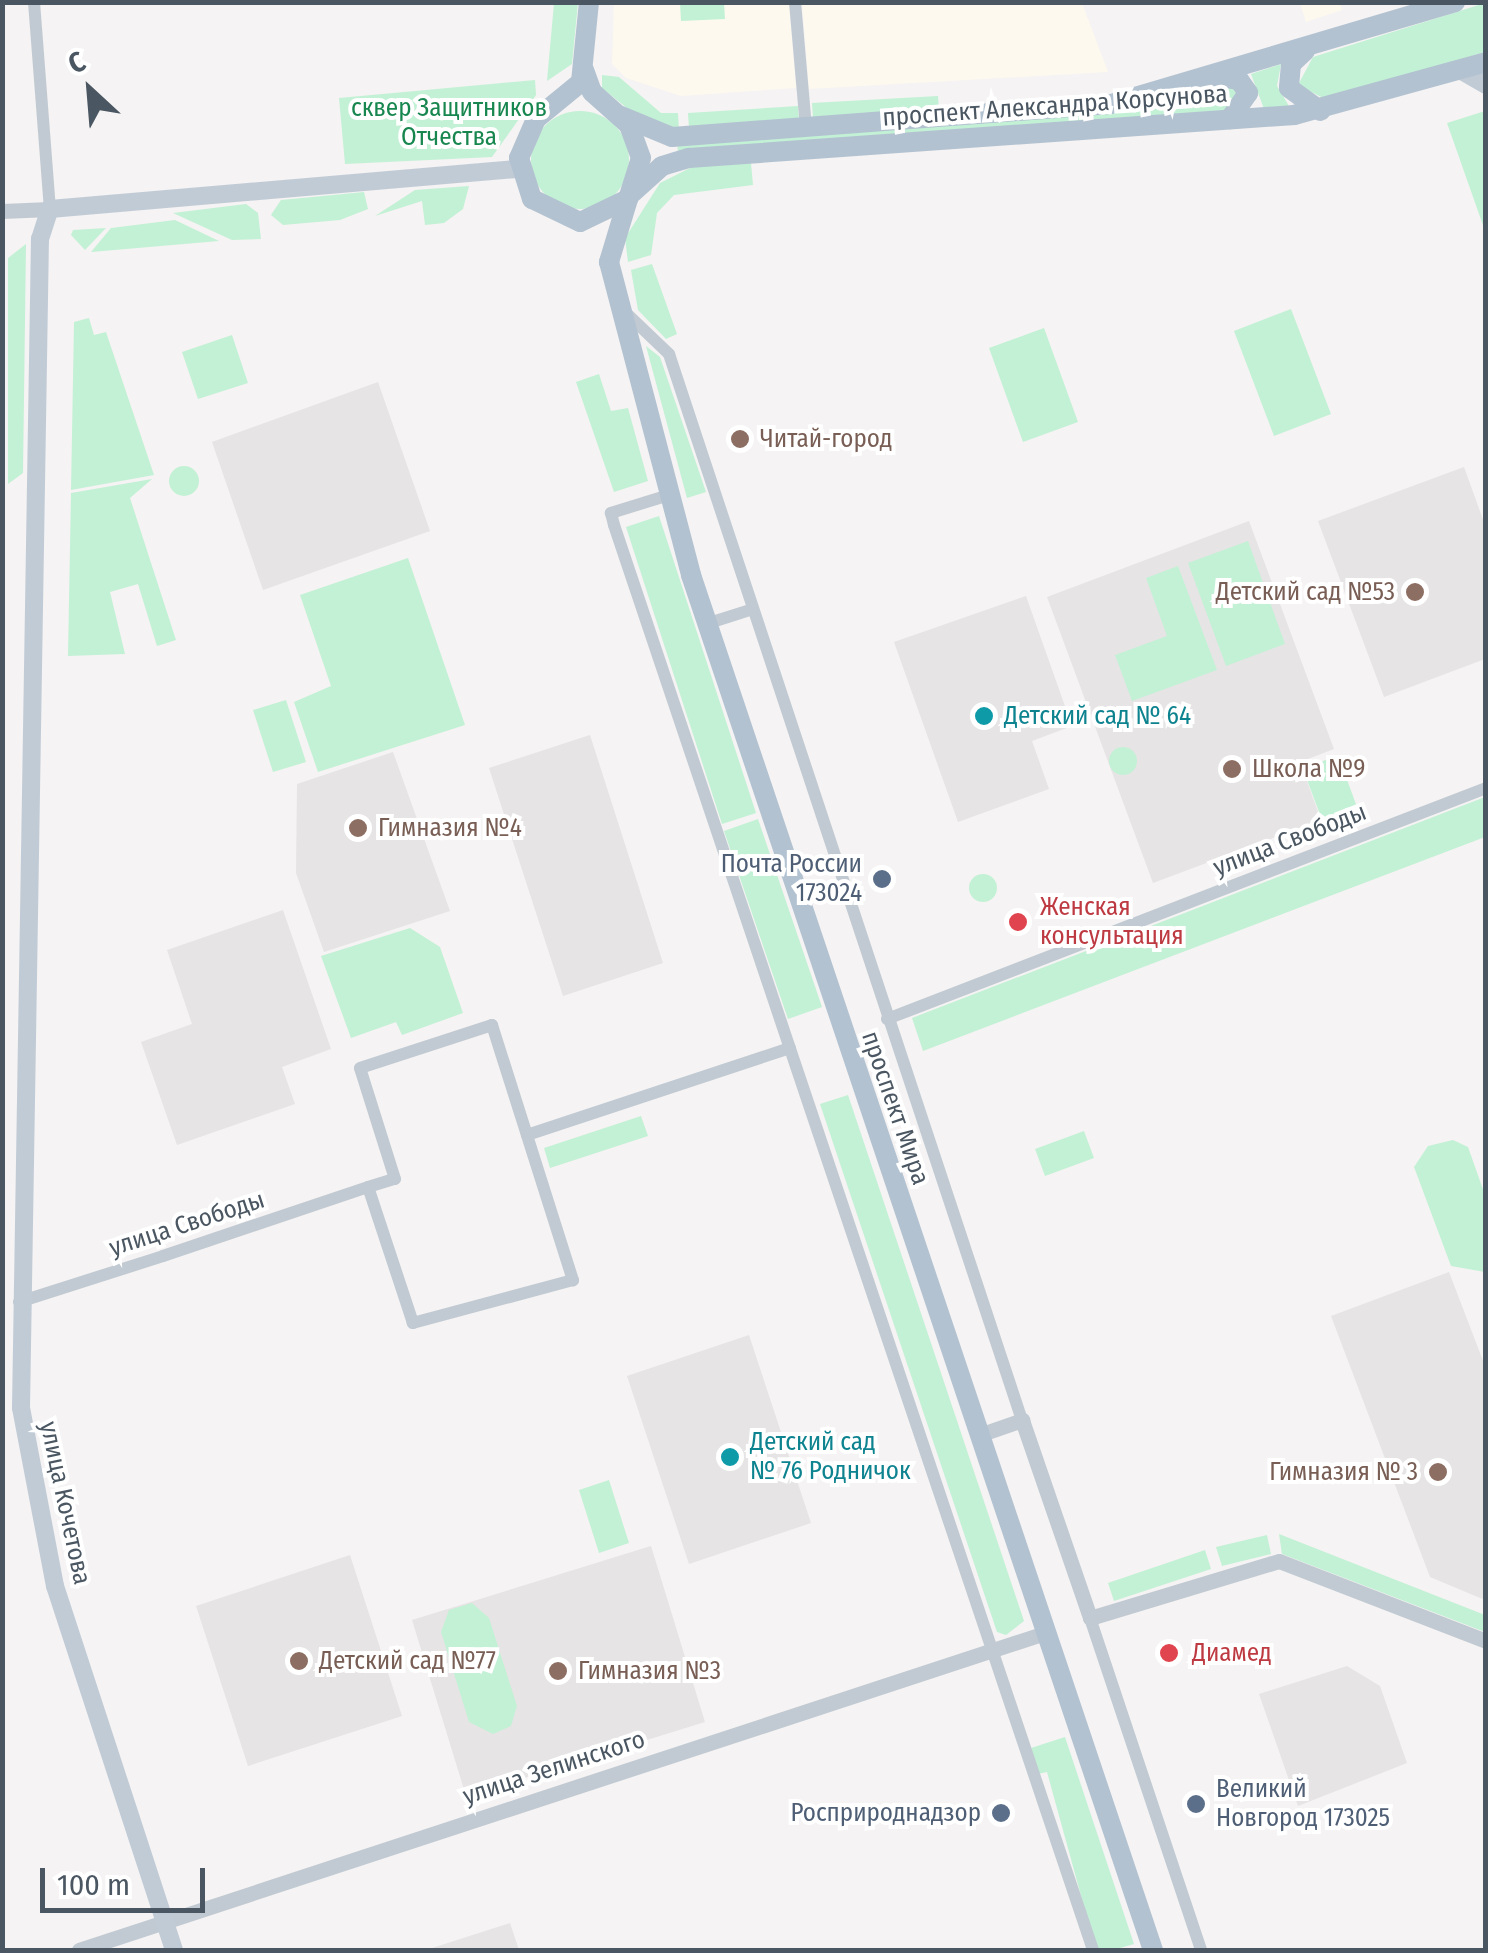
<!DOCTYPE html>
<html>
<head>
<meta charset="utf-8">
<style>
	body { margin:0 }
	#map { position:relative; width:1488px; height:1953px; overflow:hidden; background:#f5f3f3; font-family:"Fira Sans Condensed",sans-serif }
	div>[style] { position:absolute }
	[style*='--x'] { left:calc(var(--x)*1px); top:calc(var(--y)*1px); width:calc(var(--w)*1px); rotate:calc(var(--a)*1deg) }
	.commercial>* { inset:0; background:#fdf9ef }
	.education>* { inset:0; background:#e6e4e5 }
	.green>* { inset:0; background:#c3f1d5 }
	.round { border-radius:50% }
	.minor>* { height:12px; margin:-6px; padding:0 6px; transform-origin:6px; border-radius:6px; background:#c1cad2 }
	.tertiary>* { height:15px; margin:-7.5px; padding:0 7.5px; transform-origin:7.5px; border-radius:7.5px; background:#c1cad2 }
	.secondary>* { height:18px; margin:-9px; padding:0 9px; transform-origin:9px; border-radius:9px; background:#c1cbd6 }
	.primary>* { height:20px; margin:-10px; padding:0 10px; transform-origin:10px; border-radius:10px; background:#b3c2d1 }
	.dots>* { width:28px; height:28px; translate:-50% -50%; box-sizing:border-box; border:5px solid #fff; border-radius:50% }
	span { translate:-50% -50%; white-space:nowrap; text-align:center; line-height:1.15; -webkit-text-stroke:8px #fff; paint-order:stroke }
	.street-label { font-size:25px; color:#4a5661 }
	.park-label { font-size:25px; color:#17864f }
	.education-label { font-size:25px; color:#785e54 }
	.left { translate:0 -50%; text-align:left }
	.right { translate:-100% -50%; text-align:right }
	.culture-label { font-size:25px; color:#0d838f }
	.service-label { font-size:25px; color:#4e5e75 }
	.health-label { font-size:25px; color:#be3a42 }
	.frame { position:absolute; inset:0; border:5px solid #4a5661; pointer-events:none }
	.north { position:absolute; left:40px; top:40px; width:100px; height:100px; -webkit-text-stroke:8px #fff; paint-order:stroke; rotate:334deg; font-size:28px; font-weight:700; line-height:40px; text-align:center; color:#4a5661 }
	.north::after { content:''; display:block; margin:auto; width:35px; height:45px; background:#4a5661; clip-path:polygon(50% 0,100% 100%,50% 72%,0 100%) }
	.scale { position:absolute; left:40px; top:1868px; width:165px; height:45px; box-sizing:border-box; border:5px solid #4a5661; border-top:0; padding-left:12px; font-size:30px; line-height:35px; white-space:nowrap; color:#4a5661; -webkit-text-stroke:8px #fff; paint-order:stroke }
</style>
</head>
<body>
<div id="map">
	<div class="commercial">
		<div style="clip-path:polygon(614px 3px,789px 3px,796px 88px,681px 96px,626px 78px,612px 64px)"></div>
		<div style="clip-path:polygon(802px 3px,1082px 3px,1108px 72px,809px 89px)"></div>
		<div style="clip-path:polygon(1300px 3px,1340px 3px,1342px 10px,1306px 22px)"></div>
	</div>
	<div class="education">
		<div style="clip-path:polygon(378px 382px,430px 531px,263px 590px,212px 442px)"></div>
		<div style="clip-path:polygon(1464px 467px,1485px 525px,1485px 659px,1384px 697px,1318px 521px)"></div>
		<div style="clip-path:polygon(1249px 521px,1334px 749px,1300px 762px,1321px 820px,1153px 883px,1047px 597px)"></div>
		<div style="clip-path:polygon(1026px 596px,1072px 726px,1032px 741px,1049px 789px,958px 822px,894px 642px)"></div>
		<div style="clip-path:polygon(590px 735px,663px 963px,563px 996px,489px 768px)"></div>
		<div style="clip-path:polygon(393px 752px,450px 911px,324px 952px,296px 873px,297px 784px)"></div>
		<div style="clip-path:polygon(283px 910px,331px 1049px,282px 1067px,295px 1104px,177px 1145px,141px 1042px,192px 1024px,167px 950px)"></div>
		<div style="clip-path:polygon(1449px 1272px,1485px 1366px,1485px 1600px,1430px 1577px,1331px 1316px)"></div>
		<div style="clip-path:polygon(749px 1335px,811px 1523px,689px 1564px,627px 1376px)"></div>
		<div style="clip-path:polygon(651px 1546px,705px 1722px,466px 1796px,412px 1620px)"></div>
		<div style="clip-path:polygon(350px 1555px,402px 1716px,248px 1766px,196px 1606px)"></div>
		<div style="clip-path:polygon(1347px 1666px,1380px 1686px,1407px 1763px,1298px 1806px,1259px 1694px)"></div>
		<div style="clip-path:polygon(510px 1923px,519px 1950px,426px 1950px)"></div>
	</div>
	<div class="green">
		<div style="clip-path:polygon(554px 3px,578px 3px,572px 64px,547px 81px)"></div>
		<div style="clip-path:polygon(680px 3px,724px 3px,725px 19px,681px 21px)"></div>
		<div style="clip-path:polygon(1485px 3px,1485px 52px,1327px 100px,1298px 85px,1313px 57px)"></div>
		<div style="clip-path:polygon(1281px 64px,1277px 86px,1289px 106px,1264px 109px,1251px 74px)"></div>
		<div style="clip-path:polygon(602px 75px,619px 77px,661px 113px,678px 113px,679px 131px,654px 130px,602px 88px)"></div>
		<div style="clip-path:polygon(535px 80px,536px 95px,492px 157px,345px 164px,339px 98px)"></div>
		<div style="clip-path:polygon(1224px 83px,1239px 90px,1234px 111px,678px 152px,677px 143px,1128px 109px)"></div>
		<div style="clip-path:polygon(938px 96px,939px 111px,813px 119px,812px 103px)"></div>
		<div style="clip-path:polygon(798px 106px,799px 121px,689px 128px,688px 113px)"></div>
		<div style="clip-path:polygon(1485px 111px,1486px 111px,1485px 231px,1447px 123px)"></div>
		<div class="round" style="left:531px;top:111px;width:98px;height:98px"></div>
		<div style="clip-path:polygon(751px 163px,753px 185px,674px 195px,657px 213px,651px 255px,628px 262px,625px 238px,660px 183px,694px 166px)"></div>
		<div style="clip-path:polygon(469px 186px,463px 209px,444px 223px,425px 225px,422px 201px,375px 216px,415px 190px)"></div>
		<div style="clip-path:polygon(364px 192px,368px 209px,340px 220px,283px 225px,271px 215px,281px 200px)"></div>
		<div style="clip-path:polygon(246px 204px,258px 213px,261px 239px,232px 240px,173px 213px)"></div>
		<div style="clip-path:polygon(175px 220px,219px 241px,91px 252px,111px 228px)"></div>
		<div style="clip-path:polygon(106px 228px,85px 250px,71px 235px,73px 230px)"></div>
		<div style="clip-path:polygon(26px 244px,23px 473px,8px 484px,8px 258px)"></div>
		<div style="clip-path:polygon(652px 264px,677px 334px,666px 339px,638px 310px,631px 270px)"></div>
		<div style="clip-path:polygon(1291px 309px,1331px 414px,1274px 436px,1234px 331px)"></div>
		<div style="clip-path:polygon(89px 318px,94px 335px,106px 332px,154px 475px,71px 490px,74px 322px)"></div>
		<div style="clip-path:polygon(1044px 328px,1078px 422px,1023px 442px,989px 348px)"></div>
		<div style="clip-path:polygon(232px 335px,248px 383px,198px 399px,182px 352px)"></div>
		<div style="clip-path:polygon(646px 346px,660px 357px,706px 492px,687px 498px)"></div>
		<div style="clip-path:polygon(599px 374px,611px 411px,628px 408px,648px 481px,614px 492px,576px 382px)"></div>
		<div class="round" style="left:169px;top:466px;width:30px;height:30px"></div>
		<div style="clip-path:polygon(152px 479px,130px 498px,176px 640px,157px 646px,138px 584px,110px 592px,125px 654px,68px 656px,71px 493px)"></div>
		<div style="clip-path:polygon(659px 516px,756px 813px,722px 824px,626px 527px)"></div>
		<div style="clip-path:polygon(1248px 541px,1285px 644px,1226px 666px,1188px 563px)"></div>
		<div style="clip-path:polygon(408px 558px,465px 725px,318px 772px,294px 702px,331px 686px,300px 595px)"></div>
		<div style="clip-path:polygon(1178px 566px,1217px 670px,1132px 701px,1115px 655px,1167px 636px,1146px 578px)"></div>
		<div style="clip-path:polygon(286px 700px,306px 762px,273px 772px,253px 710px)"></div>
		<div class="round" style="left:1109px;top:747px;width:28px;height:28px"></div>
		<div style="clip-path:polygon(1338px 755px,1357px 807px,1322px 820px,1303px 769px)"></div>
		<div style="clip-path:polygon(1485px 797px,1485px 837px,923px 1051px,912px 1018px)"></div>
		<div style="clip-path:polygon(758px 819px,822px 1007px,788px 1019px,724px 831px)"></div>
		<div class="round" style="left:969px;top:874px;width:28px;height:28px"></div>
		<div style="clip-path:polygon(410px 928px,440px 947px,463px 1013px,402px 1035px,396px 1022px,351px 1038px,321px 956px)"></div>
		<div style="clip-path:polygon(848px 1095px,1024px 1621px,1006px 1635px,997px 1632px,820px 1104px)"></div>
		<div style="clip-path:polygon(641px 1116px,648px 1136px,550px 1168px,544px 1148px)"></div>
		<div style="clip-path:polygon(1084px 1131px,1094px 1158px,1045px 1176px,1035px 1149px)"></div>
		<div style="clip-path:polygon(1453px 1140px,1468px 1147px,1485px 1195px,1485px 1272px,1451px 1266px,1414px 1167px,1428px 1146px)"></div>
		<div style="clip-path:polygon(609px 1480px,629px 1543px,599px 1553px,579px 1490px)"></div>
		<div style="clip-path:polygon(1279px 1534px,1485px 1615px,1485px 1632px,1282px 1554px)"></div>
		<div style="clip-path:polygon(1267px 1535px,1271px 1554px,1222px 1566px,1216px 1547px)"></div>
		<div style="clip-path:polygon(1205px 1550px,1211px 1569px,1114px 1601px,1108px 1583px)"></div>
		<div style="clip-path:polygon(472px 1603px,489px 1618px,517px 1706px,511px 1726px,493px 1734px,469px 1722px,441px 1632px,449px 1610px)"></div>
		<div style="clip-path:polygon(1065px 1737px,1134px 1944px,1113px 1950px,1096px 1950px,1047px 1772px,1038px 1774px,1031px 1748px)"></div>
	</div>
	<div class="minor">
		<div style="--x:34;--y:2;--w:208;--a:85.6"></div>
		<div style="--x:795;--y:2;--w:126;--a:85"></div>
		<div style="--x:623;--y:310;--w:64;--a:43.7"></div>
		<div style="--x:669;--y:354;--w:1123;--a:71.68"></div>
		<div style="--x:669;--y:495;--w:61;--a:162.8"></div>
		<div style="--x:611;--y:513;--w:12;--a:76"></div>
		<div style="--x:614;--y:525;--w:1503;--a:71.42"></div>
		<div style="--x:706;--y:624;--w:49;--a:-17.7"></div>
		<div style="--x:887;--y:1019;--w:642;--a:-21.09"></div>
		<div style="--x:527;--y:1135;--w:277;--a:-18.3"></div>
		<div style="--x:19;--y:1302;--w:151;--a:-17.7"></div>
		<div style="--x:163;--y:1256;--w:216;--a:-18.6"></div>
		<div style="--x:368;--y:1187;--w:28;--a:-17"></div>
		<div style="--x:395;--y:1179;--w:116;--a:-107.5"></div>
		<div style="--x:360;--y:1068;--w:139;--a:-18"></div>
		<div style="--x:492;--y:1025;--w:268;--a:72.4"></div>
		<div style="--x:573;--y:1280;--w:166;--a:165"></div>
		<div style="--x:413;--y:1323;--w:143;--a:-108.3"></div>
		<div style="--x:1090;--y:1618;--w:350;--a:71.5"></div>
	</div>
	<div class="tertiary">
		<div style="--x:2;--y:211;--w:48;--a:-2.4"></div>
		<div style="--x:979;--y:1435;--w:46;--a:-19.2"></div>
		<div style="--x:1022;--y:1420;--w:209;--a:71"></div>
		<div style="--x:1090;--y:1618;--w:197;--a:-16.8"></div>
		<div style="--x:1279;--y:1561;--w:222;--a:21.1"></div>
		<div style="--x:79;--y:1950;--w:1017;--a:-18.17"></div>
	</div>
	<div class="secondary">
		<div style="--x:1460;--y:70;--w:30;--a:30"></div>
		<div style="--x:174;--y:1950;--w:383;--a:-108.1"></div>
		<div style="--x:55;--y:1586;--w:181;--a:-100.8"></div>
		<div style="--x:21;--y:1408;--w:1169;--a:-89.07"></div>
		<div style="--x:40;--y:239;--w:32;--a:-72"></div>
		<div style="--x:50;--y:209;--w:472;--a:-4.9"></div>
	</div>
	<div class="primary">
		<div style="--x:1305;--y:51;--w:19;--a:137"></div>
		<div style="--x:1291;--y:64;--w:24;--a:95"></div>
		<div style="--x:1289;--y:88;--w:39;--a:36"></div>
		<div style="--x:584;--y:70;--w:23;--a:70"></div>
		<div style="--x:592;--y:92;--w:50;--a:41.7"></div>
		<div style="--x:629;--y:125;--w:35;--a:70"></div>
		<div style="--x:641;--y:158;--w:43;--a:107.6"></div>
		<div style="--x:628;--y:199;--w:53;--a:154.4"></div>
		<div style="--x:580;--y:222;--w:53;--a:-154.4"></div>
		<div style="--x:532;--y:199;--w:43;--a:-107.6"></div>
		<div style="--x:519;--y:158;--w:43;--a:-66.4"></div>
		<div style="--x:536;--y:119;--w:58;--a:-39.4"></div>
		<div style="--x:581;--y:82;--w:80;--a:-84.3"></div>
		<div style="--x:1218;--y:77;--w:21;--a:8"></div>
		<div style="--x:1239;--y:80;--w:16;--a:55"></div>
		<div style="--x:1248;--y:93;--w:32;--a:125"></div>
		<div style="--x:621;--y:116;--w:55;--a:22.4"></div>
		<div style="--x:672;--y:137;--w:440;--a:-4.3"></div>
		<div style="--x:1111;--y:104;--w:359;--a:-16.5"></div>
		<div style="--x:632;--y:193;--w:40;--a:-42"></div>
		<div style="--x:662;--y:166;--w:28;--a:-17"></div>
		<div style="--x:689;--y:158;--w:607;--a:-4.07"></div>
		<div style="--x:1294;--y:115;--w:199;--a:-15.4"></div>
		<div style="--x:628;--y:199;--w:66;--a:106.8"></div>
		<div style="--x:609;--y:262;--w:324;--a:75.3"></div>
		<div style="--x:691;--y:575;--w:1451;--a:71.43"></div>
	</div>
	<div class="dots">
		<div style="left:740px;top:439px;background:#8d6e63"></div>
		<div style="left:1415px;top:592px;background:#8d6e63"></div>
		<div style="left:984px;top:716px;background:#0f9aa8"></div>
		<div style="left:1232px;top:769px;background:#8d6e63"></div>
		<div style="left:358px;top:828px;background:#8d6e63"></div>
		<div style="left:882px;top:879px;background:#5c6f8a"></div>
		<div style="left:1018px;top:922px;background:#e0444e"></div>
		<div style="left:730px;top:1457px;background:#0f9aa8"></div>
		<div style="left:1438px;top:1472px;background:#8d6e63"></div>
		<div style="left:1169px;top:1653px;background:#e0444e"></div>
		<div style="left:299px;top:1661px;background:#8d6e63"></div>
		<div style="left:558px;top:1671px;background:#8d6e63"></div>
		<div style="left:1196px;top:1804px;background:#5c6f8a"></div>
		<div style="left:1001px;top:1813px;background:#5c6f8a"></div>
	</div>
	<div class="street-label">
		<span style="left:1055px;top:106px;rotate:-4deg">проспект Александра Корсунова</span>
		<span style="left:1290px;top:840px;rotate:-21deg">улица Свободы</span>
		<span style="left:895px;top:1108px;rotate:71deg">проспект Мира</span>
		<span style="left:187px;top:1224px;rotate:-18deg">улица Свободы</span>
		<span style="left:65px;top:1503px;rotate:78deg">улица Кочетова</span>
		<span style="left:554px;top:1768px;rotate:-18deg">улица Зелинского</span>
	</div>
	<div class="park-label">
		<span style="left:449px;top:123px">сквер Защитников<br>Отчества</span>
	</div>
	<div class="education-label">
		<span class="left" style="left:760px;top:439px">Читай-город</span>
		<span class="right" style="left:1395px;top:592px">Детский сад №53</span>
		<span class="left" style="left:1252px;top:769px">Школа №9</span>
		<span class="left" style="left:378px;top:828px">Гимназия №4</span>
		<span class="right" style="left:1418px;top:1472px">Гимназия № 3</span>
		<span class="left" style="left:319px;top:1661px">Детский сад №77</span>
		<span class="left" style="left:578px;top:1671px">Гимназия №3</span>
	</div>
	<div class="culture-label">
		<span class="left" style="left:1004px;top:716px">Детский сад № 64</span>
		<span class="left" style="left:750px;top:1457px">Детский сад<br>№ 76 Родничок</span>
	</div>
	<div class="service-label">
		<span class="right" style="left:862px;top:879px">Почта России<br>173024</span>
		<span class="left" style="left:1216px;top:1804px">Великий<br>Новгород 173025</span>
		<span class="right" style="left:981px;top:1813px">Росприроднадзор</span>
	</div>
	<div class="health-label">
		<span class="left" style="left:1040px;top:922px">Женская<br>консультация</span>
		<span class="left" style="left:1192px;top:1653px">Диамед</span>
	</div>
	<div class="frame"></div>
	<div class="north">С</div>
	<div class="scale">100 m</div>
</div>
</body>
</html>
